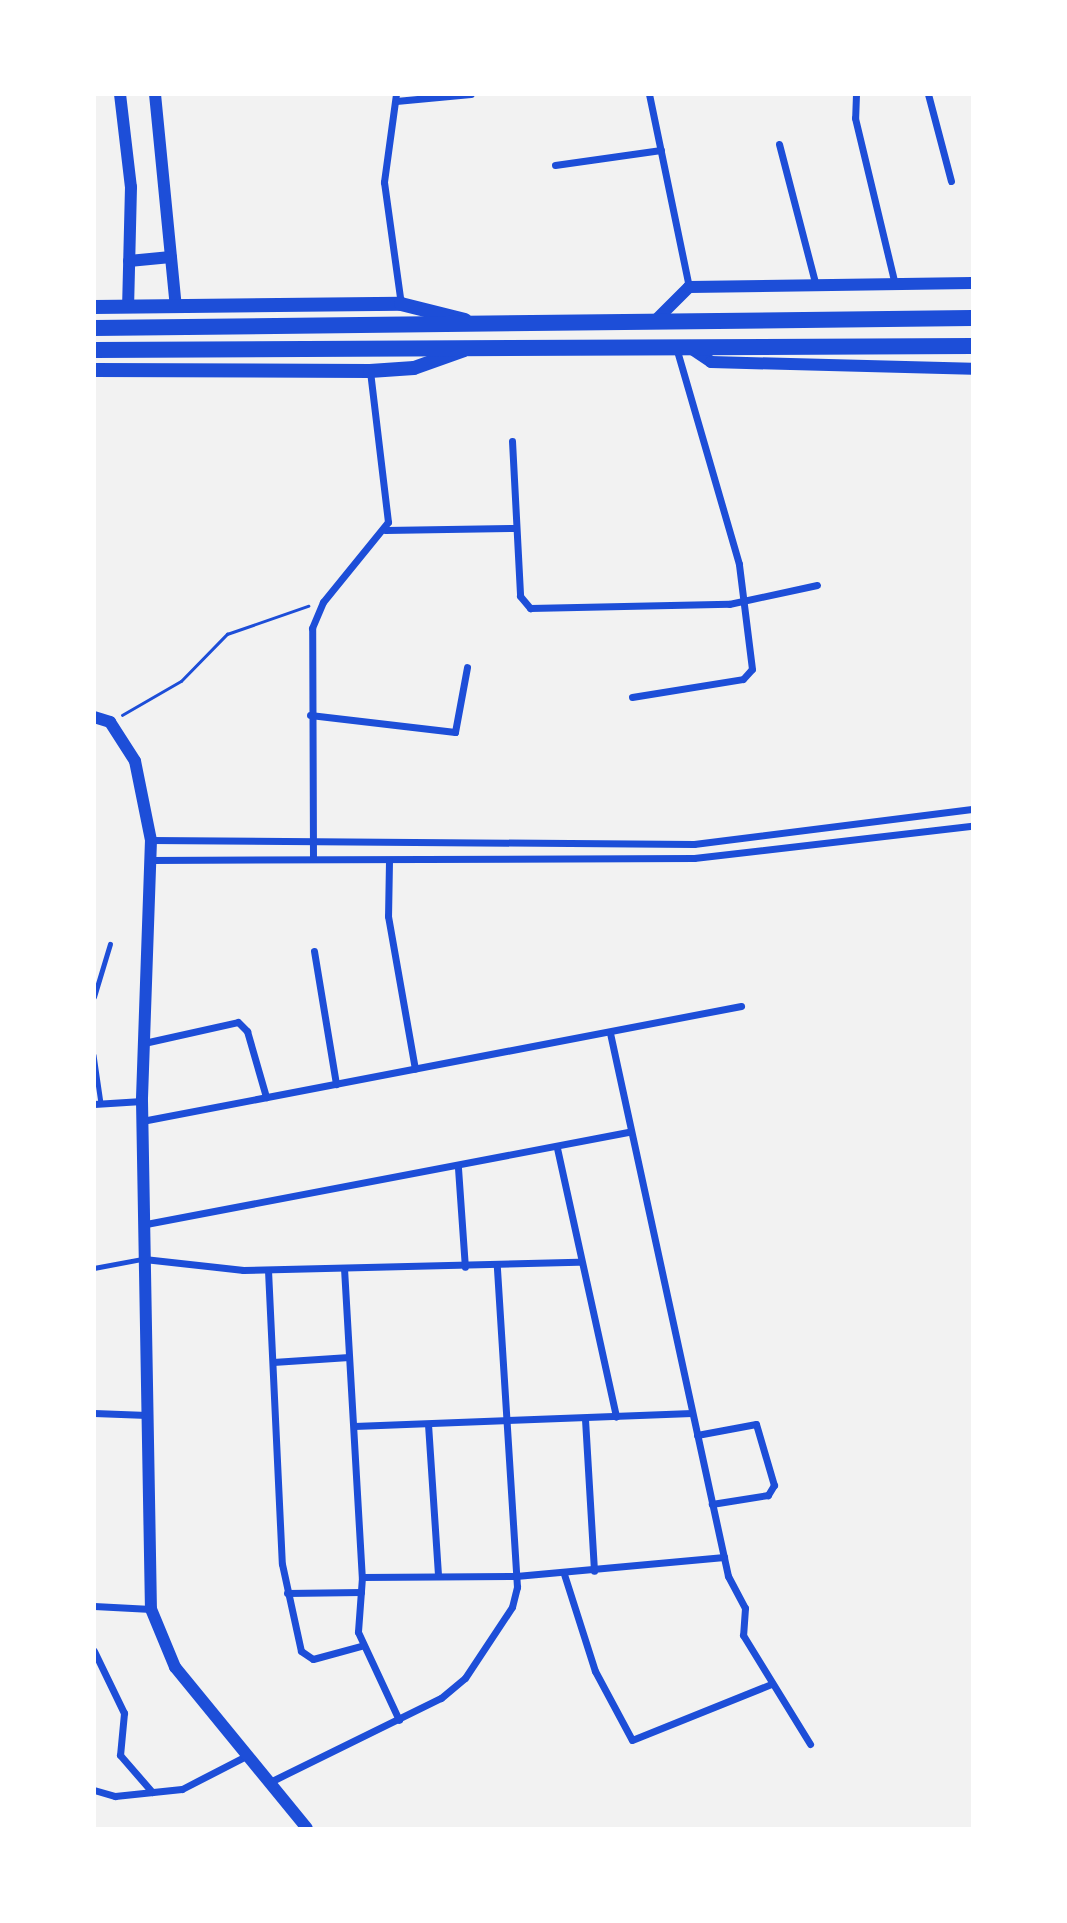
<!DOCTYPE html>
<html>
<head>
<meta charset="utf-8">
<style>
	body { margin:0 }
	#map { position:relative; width:1067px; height:1923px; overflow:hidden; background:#f2f2f2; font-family:"Source Sans 3",sans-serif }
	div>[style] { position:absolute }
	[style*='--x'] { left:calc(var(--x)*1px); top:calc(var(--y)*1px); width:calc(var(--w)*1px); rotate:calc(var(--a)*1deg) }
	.path>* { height:2.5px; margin:-1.25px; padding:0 1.25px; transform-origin:1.25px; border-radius:1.25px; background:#1d4ed8 }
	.service>* { height:4.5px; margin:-2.25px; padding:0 2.25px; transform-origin:2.25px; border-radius:2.25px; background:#1d4ed8 }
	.minor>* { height:7px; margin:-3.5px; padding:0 3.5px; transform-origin:3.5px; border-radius:3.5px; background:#1d4ed8 }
	.tertiary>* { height:12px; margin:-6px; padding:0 6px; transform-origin:6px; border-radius:6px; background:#1d4ed8 }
	.secondary>* { height:14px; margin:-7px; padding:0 7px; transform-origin:7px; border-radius:7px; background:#1d4ed8 }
	.trunk>* { height:16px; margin:-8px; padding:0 8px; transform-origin:8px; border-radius:8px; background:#1d4ed8 }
	span { translate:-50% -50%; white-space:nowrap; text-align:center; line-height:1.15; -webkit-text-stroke:6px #fff; paint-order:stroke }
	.frame { position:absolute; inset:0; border:96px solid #fff; pointer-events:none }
</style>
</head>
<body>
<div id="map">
	<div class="path">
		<div style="--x:122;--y:715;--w:68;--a:-30"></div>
		<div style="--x:181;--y:681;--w:66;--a:-45.6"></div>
		<div style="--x:227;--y:634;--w:86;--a:-19.1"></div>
	</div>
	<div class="service">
		<div style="--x:94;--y:997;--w:55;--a:-73.2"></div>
		<div style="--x:94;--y:1055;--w:49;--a:81.7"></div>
		<div style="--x:94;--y:1268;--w:49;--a:-10.6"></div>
	</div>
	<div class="minor">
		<div style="--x:396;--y:94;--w:89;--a:97.8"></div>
		<div style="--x:384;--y:182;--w:123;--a:82.1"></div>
		<div style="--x:649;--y:94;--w:197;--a:78.3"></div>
		<div style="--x:856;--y:94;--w:24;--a:92"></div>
		<div style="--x:855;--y:118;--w:172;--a:76.5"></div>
		<div style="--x:928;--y:94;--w:90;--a:75.2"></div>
		<div style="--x:396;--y:101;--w:75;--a:-5.3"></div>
		<div style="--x:779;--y:144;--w:147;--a:75.4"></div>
		<div style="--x:555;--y:165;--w:107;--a:-8.1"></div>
		<div style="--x:512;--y:441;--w:155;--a:87"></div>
		<div style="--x:520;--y:596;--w:16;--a:50"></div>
		<div style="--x:530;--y:608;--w:199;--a:-1.2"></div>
		<div style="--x:729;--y:604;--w:90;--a:-12.2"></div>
		<div style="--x:385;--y:530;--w:131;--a:-0.9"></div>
		<div style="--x:632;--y:697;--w:112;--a:-9.2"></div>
		<div style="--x:743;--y:679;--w:13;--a:-48"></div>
		<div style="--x:752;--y:669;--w:106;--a:-97.1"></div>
		<div style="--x:739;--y:564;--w:226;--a:-106.2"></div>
		<div style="--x:310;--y:715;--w:146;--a:6.7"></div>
		<div style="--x:455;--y:732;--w:66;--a:-79.5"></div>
		<div style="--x:151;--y:840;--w:543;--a:0.42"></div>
		<div style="--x:694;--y:844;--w:280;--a:-7.2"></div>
		<div style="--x:313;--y:859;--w:231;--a:-90.2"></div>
		<div style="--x:312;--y:628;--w:28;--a:-67"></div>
		<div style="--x:323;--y:602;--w:103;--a:-50.9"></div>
		<div style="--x:388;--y:522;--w:152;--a:-96.8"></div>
		<div style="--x:151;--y:860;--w:543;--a:-0.21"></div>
		<div style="--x:694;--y:858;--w:280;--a:-6.6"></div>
		<div style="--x:389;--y:861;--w:55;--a:91"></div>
		<div style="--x:388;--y:916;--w:155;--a:80"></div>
		<div style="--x:314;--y:951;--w:135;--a:80.6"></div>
		<div style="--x:610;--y:1033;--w:556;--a:77.74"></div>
		<div style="--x:728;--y:1576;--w:36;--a:62"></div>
		<div style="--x:745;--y:1608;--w:27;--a:94"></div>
		<div style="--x:743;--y:1635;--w:128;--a:58.4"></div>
		<div style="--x:144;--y:1043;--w:96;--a:-12.6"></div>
		<div style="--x:238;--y:1022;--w:13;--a:45"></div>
		<div style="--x:247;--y:1031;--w:69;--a:73.9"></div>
		<div style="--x:94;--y:1104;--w:48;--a:-3.6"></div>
		<div style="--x:142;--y:1121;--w:610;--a:-10.87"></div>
		<div style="--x:557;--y:1148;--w:275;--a:77.6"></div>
		<div style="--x:458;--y:1168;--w:99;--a:86"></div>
		<div style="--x:146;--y:1224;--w:492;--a:-10.8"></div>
		<div style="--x:144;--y:1259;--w:100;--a:6.3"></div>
		<div style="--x:243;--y:1270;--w:335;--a:-1.4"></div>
		<div style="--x:344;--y:1268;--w:310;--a:86.7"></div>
		<div style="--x:362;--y:1577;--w:55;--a:94.2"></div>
		<div style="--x:358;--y:1632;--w:97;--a:65"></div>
		<div style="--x:268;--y:1270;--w:294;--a:87.3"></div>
		<div style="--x:282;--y:1564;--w:89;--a:77.7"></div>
		<div style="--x:301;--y:1651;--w:14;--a:34"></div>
		<div style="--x:313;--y:1659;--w:50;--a:-15.2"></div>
		<div style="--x:273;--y:1362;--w:76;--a:-3.8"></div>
		<div style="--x:94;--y:1413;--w:53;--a:2.2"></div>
		<div style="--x:585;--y:1419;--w:152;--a:86.6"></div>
		<div style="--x:428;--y:1424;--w:152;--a:86.2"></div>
		<div style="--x:354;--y:1426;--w:338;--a:-2.2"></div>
		<div style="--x:697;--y:1435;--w:60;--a:-10.6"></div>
		<div style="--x:756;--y:1424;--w:64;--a:73.6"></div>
		<div style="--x:774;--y:1485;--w:12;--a:121"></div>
		<div style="--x:768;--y:1495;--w:57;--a:170.9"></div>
		<div style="--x:564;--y:1574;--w:102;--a:72.3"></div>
		<div style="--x:595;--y:1671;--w:78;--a:61.8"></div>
		<div style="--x:632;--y:1740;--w:150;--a:-21.9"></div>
		<div style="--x:362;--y:1577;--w:154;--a:-0.4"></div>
		<div style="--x:516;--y:1576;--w:209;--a:-5.2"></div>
		<div style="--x:287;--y:1593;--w:74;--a:-0.8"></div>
		<div style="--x:94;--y:1606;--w:57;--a:3"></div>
		<div style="--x:94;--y:1651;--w:69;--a:64.2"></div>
		<div style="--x:124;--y:1713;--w:42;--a:95.4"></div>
		<div style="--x:120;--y:1755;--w:49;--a:49.1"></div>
		<div style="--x:274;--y:1780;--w:186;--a:-26.2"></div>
		<div style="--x:441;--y:1698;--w:31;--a:-40"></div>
		<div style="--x:465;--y:1678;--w:85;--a:-56.5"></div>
		<div style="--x:512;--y:1607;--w:21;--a:-76"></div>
		<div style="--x:517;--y:1587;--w:321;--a:-93.6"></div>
		<div style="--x:94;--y:1790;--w:22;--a:16"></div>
		<div style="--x:115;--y:1796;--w:67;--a:-6"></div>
		<div style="--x:182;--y:1789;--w:74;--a:-27.3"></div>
	</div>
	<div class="tertiary">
		<div style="--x:120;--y:94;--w:94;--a:83.3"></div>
		<div style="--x:131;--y:187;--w:120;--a:91.4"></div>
		<div style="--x:155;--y:94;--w:214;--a:84.4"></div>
		<div style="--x:129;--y:261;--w:42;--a:-5.4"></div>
		<div style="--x:657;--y:319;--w:45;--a:-45"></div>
		<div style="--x:689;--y:287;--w:283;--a:-0.8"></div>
		<div style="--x:689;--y:347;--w:27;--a:34"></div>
		<div style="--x:711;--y:362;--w:261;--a:1.5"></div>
		<div style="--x:94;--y:717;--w:17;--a:17"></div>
		<div style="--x:110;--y:722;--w:46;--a:57.3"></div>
		<div style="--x:135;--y:761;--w:81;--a:78.6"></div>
		<div style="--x:151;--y:840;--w:261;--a:92"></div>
		<div style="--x:142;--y:1101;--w:508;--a:88.99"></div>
		<div style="--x:151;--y:1609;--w:63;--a:67.5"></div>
		<div style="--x:175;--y:1667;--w:208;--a:50.7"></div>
	</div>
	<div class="secondary">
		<div style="--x:94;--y:307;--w:307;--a:-0.6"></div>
		<div style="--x:401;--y:304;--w:66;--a:14"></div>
		<div style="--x:94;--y:370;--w:276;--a:0.2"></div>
		<div style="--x:370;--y:371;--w:44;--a:-3.9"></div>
		<div style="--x:414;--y:368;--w:53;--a:-19.8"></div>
	</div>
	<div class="trunk">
		<div style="--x:94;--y:328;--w:878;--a:-0.65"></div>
		<div style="--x:94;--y:350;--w:878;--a:-0.26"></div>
	</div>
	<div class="frame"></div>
</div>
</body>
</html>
